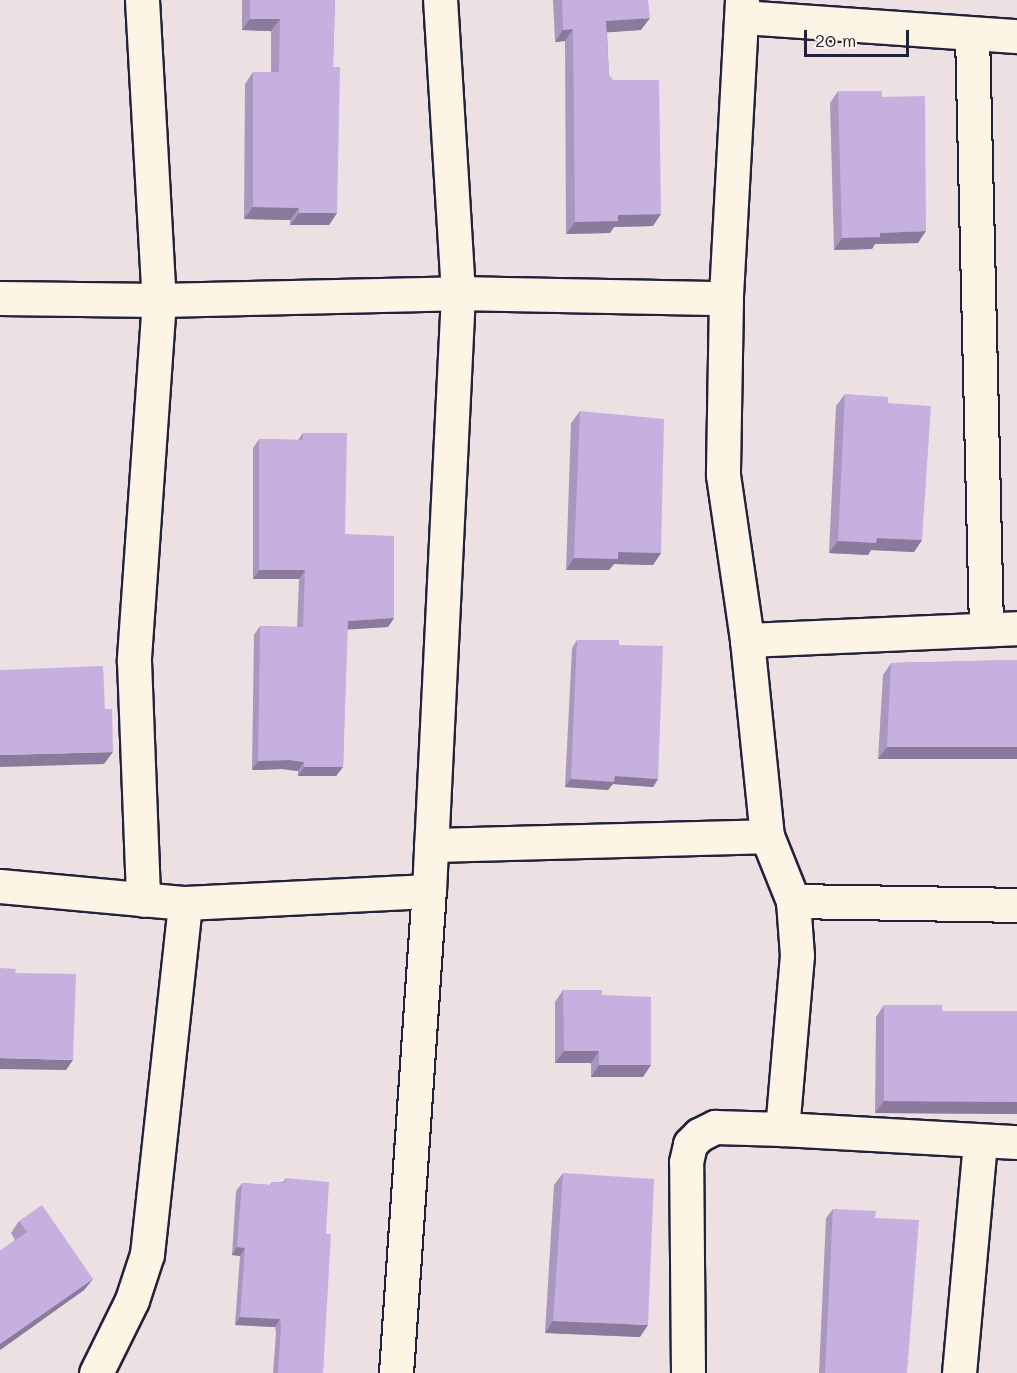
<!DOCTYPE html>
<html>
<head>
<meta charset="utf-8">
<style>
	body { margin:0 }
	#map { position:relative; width:1017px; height:1373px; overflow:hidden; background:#ece0e3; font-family:Mali,sans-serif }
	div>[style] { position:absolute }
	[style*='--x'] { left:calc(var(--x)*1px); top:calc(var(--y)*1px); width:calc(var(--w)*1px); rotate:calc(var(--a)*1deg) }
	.roads { filter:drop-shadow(2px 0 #22223b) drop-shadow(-2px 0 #22223b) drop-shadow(0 2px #22223b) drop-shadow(0 -2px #22223b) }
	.street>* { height:33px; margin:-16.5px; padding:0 16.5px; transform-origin:16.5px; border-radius:16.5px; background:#fcf5e5 }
	.wall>* { inset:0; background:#a997c0 }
	.shaded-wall>* { inset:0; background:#8a7b9c }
	.building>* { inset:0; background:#c5b0df }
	span { translate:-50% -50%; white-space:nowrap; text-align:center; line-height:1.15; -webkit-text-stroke:4.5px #fcf5e5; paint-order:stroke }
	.scale { position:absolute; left:804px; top:30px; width:105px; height:27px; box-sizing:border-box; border:3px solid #22223b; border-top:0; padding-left:8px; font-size:18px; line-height:21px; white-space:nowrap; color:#22223b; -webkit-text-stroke:4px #fcf5e5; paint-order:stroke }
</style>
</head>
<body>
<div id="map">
	<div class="roads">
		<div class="street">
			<div style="--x:142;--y:0;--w:300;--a:86.8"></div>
			<div style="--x:159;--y:300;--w:362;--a:94"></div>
			<div style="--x:134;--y:661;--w:239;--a:87.8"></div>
			<div style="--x:742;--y:0;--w:298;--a:93.1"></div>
			<div style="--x:726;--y:298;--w:177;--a:91"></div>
			<div style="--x:723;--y:475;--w:167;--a:81.7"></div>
			<div style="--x:747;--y:640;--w:197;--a:84.2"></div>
			<div style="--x:767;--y:836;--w:70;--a:68.2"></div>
			<div style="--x:793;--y:901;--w:54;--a:85.8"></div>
			<div style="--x:797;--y:955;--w:175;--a:94.9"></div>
			<div style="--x:743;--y:17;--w:275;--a:4"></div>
			<div style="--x:972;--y:34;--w:594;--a:88.65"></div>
			<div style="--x:0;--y:298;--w:159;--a:0.7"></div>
			<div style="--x:159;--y:300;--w:299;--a:-1.3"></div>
			<div style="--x:458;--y:293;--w:268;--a:1.1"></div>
			<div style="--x:747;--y:640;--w:270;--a:-2.5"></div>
			<div style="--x:431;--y:845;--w:336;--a:-1.5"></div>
			<div style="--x:0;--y:886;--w:186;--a:5.3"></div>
			<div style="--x:185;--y:903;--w:244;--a:-2.8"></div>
			<div style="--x:793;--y:901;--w:224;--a:1"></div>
			<div style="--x:96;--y:1373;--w:81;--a:-63.7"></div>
			<div style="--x:132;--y:1300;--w:48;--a:-71.9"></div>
			<div style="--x:147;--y:1254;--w:353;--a:-83.8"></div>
			<div style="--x:396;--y:1373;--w:483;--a:-86.1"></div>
			<div style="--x:429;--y:891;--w:599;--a:-87.22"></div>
			<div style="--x:458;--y:293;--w:294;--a:-93.5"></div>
			<div style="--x:688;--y:1373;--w:211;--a:-90.5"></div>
			<div style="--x:686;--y:1162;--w:18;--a:-77"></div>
			<div style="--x:690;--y:1144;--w:13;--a:-45"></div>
			<div style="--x:699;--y:1135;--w:18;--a:-27"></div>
			<div style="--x:715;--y:1127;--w:67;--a:1.7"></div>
			<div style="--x:782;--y:1129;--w:235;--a:3.2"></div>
			<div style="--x:959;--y:1373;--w:233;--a:-84.8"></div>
		</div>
	</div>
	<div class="wall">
		<div style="clip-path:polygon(242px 0,335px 0,333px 67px,337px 213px,329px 225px,290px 225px,290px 220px,244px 219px,245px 84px,253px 72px,271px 72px,271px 31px,242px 30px)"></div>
		<div style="clip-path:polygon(553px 0,648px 0,641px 30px,607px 32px,609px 75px,653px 226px,614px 227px,610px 233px,566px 234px,565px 41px,555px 42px)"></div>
		<div style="clip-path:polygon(838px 91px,882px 97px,918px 243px,875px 244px,872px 249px,834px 250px,830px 103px)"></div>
		<div style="clip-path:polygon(845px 394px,888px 403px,922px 540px,914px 552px,871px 550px,868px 555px,829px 553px,836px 406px)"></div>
		<div style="clip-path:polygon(580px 411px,661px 553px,653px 565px,614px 564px,609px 570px,566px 570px,571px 423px)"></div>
		<div style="clip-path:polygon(303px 433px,345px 534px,394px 618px,388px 627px,347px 629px,343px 767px,336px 776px,298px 776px,298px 771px,282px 769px,252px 770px,254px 635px,260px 626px,297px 627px,299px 579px,253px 579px,253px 448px,259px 439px,298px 440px)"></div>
		<div style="clip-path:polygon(577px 640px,619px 645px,658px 779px,653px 787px,613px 784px,608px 790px,565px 787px,572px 648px)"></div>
		<div style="clip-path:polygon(1017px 660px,1017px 759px,878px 759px,883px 675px,891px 663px)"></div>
		<div style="clip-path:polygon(563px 990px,602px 995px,643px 1077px,591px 1077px,591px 1063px,555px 1063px,555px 1002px)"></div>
		<div style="clip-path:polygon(884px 1005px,942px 1011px,1017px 1011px,1017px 1114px,875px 1113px,876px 1017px)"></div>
		<div style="clip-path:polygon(563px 1173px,640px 1337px,545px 1333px,554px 1185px)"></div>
		<div style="clip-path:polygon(286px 1178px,326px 1234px,323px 1373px,273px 1373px,276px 1333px,275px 1327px,235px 1325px,240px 1256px,232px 1255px,236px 1191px,242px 1183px,270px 1185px,272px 1182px,283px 1182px)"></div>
		<div style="clip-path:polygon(833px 1209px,875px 1218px,907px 1373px,819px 1373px,826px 1218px)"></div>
		<div style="clip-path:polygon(19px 1221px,93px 1279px,84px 1290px,0 1350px,0 1251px,15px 1240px,11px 1233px)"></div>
	</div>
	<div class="shaded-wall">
		<div style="clip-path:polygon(650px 18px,641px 30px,598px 33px,606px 21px)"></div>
		<div style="clip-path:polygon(250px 19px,280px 19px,271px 31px,242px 30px)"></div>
		<div style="clip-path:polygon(573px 29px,565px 41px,555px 42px,563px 30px)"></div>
		<div style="clip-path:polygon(253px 207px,299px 208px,290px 220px,244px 219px)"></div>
		<div style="clip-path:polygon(299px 213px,337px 213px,329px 225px,290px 225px)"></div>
		<div style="clip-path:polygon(661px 214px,653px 226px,614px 227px,610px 233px,566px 234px,575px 222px,618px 215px)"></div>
		<div style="clip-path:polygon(926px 231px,918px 243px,875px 244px,872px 249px,834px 250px,842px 238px,880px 233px)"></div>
		<div style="clip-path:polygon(877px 538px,922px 540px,914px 552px,871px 550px,868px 555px,829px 553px,838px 541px)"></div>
		<div style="clip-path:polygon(618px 552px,661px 553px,653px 565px,614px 564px,609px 570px,566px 570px,574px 558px)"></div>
		<div style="clip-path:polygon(259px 570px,305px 570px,299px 579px,253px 579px)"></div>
		<div style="clip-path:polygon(394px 618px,388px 627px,341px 630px,348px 621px)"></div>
		<div style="clip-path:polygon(887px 747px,1017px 747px,1017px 759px,878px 759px)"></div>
		<div style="clip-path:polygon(113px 752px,104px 764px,0 767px,0 755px)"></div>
		<div style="clip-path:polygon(289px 760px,304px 762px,298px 771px,282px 769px,252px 770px,258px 761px)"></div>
		<div style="clip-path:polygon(304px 767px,343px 767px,336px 776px,298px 776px)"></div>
		<div style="clip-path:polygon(615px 776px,658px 779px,653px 787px,613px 784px,608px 790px,565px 787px,571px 779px)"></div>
		<div style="clip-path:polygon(564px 1051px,599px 1051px,591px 1063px,555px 1063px)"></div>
		<div style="clip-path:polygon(0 1058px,73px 1060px,66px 1070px,0 1069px)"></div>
		<div style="clip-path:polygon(599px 1065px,651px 1065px,643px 1077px,591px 1077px)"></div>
		<div style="clip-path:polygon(884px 1101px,1017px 1102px,1017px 1114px,875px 1113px)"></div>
		<div style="clip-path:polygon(237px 1247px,245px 1248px,240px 1256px,232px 1255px)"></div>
		<div style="clip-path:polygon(93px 1279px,84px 1290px,0 1350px,0 1344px)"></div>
		<div style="clip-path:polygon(240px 1317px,280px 1319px,275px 1327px,235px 1325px)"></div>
		<div style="clip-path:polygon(553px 1321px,648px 1325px,640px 1337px,545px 1333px)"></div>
	</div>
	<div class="building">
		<div style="clip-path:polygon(250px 0,335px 0,333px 67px,340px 67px,337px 213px,299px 213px,299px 208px,253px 207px,253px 72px,279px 72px,280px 19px,250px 19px)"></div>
		<div style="clip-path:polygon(562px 0,648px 0,650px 18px,606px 21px,609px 75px,613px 80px,659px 80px,661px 214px,618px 215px,618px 221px,575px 222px,573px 29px,563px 30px)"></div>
		<div style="clip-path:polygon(838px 91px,882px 91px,882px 97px,925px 96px,926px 231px,880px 233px,880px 237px,842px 238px)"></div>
		<div style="clip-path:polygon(845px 394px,888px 397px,888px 403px,931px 406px,922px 540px,877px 538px,876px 543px,838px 541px)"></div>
		<div style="clip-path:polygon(580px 411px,664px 419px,661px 553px,618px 552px,618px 559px,574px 558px)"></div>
		<div style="clip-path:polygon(303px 433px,347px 433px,345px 534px,394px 536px,394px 618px,348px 621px,343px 767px,304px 767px,304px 762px,289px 760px,258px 761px,260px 626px,303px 627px,305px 570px,259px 570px,259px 439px,303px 440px)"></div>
		<div style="clip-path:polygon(577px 640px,619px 640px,619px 645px,663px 646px,658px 779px,615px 776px,614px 782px,571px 779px)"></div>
		<div style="clip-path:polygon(1017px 660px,1017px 747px,887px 747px,891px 663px)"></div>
		<div style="clip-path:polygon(103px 666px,105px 709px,112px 709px,113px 752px,0 755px,0 670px)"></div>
		<div style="clip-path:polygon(0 968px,16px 969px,15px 973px,76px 974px,73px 1060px,0 1058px)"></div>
		<div style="clip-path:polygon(563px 990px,602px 990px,602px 995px,651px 997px,651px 1065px,599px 1065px,599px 1051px,564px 1051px)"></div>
		<div style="clip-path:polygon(884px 1005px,942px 1005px,942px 1011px,1017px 1011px,1017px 1102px,884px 1101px)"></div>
		<div style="clip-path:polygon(563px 1173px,654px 1179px,648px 1325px,553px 1321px)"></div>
		<div style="clip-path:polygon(286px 1178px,329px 1182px,326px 1234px,331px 1234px,323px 1373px,278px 1373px,281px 1325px,280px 1319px,240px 1317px,245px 1248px,237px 1247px,242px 1183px,272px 1185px,272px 1182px,285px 1183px)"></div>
		<div style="clip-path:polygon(42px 1205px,93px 1279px,0 1344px,0 1251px,27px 1232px,19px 1221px)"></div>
		<div style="clip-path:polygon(833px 1209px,876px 1211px,875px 1218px,919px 1220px,907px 1373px,825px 1373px)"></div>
	</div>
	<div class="scale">20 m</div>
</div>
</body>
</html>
